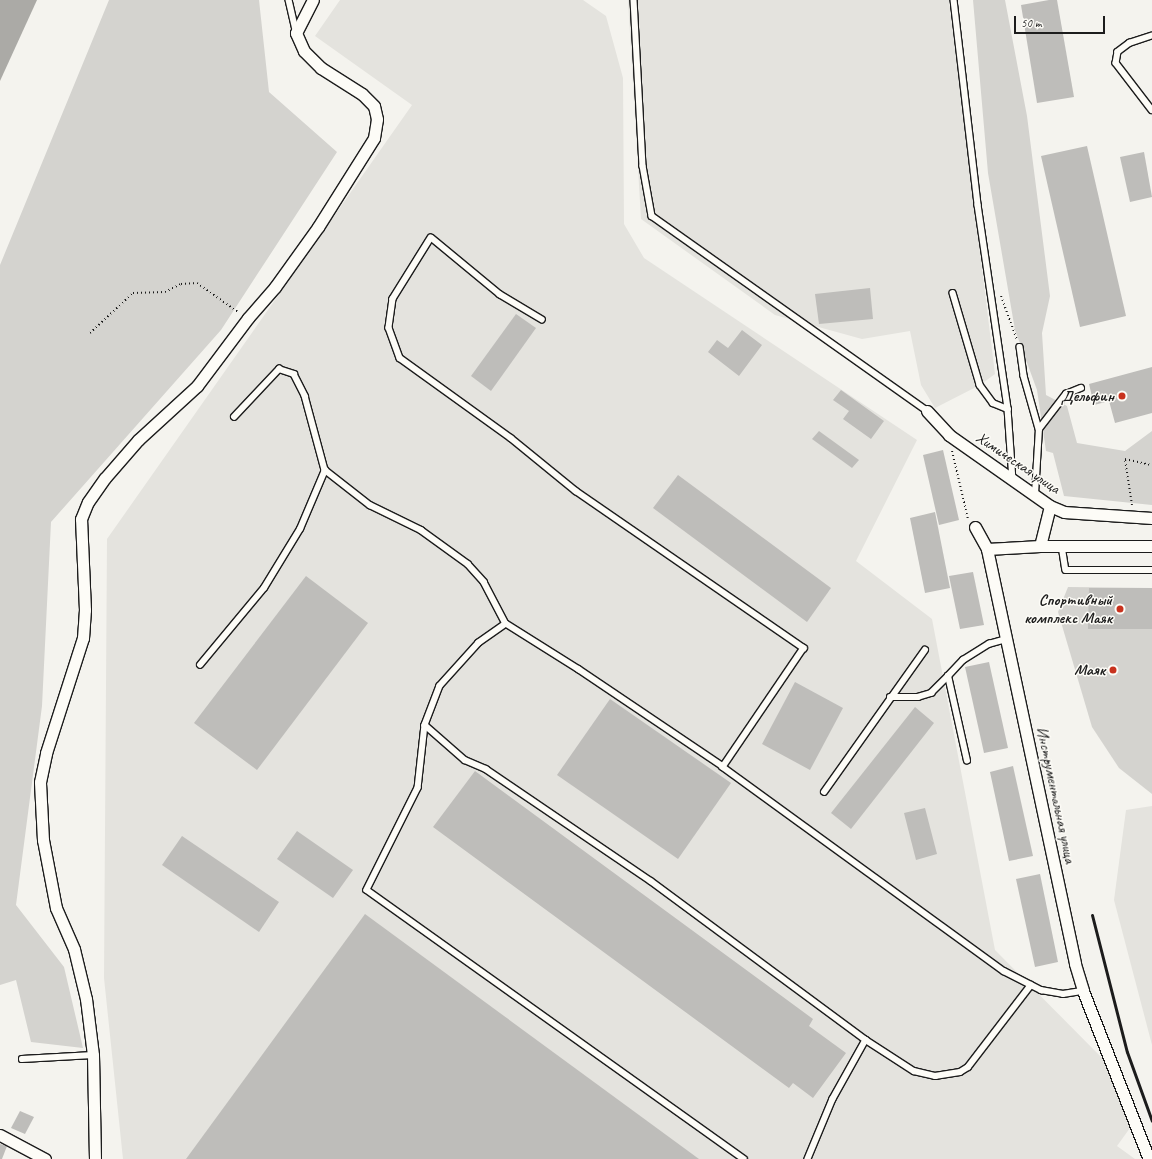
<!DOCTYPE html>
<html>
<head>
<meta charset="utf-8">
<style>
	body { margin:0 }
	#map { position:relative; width:1152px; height:1159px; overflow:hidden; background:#f4f3ee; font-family:Caveat,sans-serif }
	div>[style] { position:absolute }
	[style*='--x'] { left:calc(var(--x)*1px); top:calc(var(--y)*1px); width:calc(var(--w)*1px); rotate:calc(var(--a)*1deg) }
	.built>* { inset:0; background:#e4e3de }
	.green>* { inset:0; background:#d4d3cf }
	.water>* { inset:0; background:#abaaa6 }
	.building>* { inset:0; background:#bebdba }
	.path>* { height:2px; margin-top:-1px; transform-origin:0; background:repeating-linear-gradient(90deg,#1c1c1c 0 1px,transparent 0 4px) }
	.roads { filter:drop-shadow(1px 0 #1c1c1c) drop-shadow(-1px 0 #1c1c1c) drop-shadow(0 1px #1c1c1c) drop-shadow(0 -1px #1c1c1c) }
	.lane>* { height:5.5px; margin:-2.75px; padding:0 2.75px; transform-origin:2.75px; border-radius:2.75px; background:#fdfcf7 }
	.street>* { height:11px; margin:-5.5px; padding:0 5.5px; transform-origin:5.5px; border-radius:5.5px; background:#fdfcf7 }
	.rail>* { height:3px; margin:-1.5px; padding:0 1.5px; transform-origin:1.5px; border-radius:1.5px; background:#1c1c1c }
	.dots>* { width:11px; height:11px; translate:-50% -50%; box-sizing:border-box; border:2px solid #fdfcf7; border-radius:50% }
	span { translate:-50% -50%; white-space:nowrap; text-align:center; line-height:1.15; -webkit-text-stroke:3px #fdfcf7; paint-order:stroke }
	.poi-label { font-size:16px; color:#1c1c1c; font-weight:700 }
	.right { translate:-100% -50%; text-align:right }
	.street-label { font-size:16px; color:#1c1c1c }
	.scale { position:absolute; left:1014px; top:16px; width:91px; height:18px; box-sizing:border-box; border:2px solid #1c1c1c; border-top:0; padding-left:5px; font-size:12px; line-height:14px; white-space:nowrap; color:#1c1c1c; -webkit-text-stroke:3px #fdfcf7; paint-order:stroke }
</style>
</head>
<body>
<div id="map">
	<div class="built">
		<div style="clip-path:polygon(340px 0,583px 0,606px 16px,623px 78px,624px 224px,644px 258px,917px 440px,856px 561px,932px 619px,995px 950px,1105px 1061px,1130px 1128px,1117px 1146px,1135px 1159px,123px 1159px,104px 978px,107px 539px,412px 105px,315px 36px)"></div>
		<div style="clip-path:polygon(628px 0,949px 0,995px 374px,980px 385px,935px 408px,921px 385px,910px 331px,862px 339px,775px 315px,641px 219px)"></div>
		<div style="clip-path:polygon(1152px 806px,1152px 1045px,1114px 900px,1126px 810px)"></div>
	</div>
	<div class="green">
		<div style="clip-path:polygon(109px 0,259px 0,269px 92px,337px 152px,221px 330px,51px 522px,42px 706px,16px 905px,64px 967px,83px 1048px,31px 1042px,16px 980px,0 985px,0 265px)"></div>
		<div style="clip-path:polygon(973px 0,1005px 0,1027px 116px,1050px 296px,1042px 333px,1046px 395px,1067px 406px,1077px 443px,1125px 451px,1152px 431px,1152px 505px,1064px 496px,1053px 453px,1046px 451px,1037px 390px,1015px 330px,988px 173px)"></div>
		<div style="clip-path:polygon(1068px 587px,1152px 588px,1152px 794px,1119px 768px,1092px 727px,1058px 612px)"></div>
	</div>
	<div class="water">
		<div style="clip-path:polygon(0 0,37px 0,0 81px)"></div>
	</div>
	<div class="building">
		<div style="clip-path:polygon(1049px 0,1057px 0,1074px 97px,1037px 103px,1021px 5px)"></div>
		<div style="clip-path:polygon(1087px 146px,1126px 316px,1080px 327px,1041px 156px)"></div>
		<div style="clip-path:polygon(1144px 152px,1152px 197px,1130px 202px,1120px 157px)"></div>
		<div style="clip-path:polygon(870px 288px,873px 319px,819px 324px,815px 294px)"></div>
		<div style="clip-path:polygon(516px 314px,536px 328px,491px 391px,471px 376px)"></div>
		<div style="clip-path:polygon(742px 330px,762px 345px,739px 376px,708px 352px,717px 340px,728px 348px)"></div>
		<div style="clip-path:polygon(1152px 367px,1152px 413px,1115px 423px,1109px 401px,1094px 405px,1089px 384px)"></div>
		<div style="clip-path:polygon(841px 390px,884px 421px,871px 439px,843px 419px,849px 411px,833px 400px)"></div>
		<div style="clip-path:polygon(819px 431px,859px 460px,852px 468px,812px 439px)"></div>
		<div style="clip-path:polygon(943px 450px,959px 520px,939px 525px,923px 455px)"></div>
		<div style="clip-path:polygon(678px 475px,831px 588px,807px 622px,653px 508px)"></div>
		<div style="clip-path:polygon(935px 512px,950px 588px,925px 593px,910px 518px)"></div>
		<div style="clip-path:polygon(973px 572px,984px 625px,960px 629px,949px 576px)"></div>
		<div style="clip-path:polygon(306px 576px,368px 623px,257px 770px,194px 723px)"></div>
		<div style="clip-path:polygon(1089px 588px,1152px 588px,1152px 629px,1088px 629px)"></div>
		<div style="clip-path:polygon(989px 662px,1008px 748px,984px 753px,965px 667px)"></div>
		<div style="clip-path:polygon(795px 682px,843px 708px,810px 770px,762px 744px)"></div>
		<div style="clip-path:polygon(610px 699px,731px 783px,678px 859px,557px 775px)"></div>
		<div style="clip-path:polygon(915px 707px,934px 723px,851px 829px,831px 813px)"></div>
		<div style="clip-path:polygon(1013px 766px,1033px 856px,1009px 861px,990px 772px)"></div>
		<div style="clip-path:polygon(475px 771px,813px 1019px,809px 1026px,846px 1053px,813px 1098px,793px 1083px,789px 1088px,433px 827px)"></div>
		<div style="clip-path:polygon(925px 808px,937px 854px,916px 860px,904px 813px)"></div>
		<div style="clip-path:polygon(297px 831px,353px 870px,333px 898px,277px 859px)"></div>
		<div style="clip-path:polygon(182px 836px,279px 902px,259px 932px,162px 865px)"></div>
		<div style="clip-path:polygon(1040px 874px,1058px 962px,1035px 967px,1016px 879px)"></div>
		<div style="clip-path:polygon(365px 914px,699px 1159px,186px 1159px)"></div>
		<div style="clip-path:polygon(20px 1111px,34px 1117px,25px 1134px,11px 1128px)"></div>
		<div style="clip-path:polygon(0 1144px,7px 1146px,2px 1159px,0 1159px)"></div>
	</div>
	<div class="path">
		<div style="--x:1001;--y:296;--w:47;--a:70"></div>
		<div style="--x:90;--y:333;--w:59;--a:-42.9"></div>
		<div style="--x:133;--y:293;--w:32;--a:-2"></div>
		<div style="--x:165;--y:292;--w:18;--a:-27"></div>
		<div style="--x:181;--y:284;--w:16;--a:-4"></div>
		<div style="--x:197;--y:283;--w:50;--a:35.3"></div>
		<div style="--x:952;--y:451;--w:70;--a:76.8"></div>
		<div style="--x:1132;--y:505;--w:47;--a:-98.7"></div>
		<div style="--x:1125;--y:459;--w:28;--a:13"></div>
	</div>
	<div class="roads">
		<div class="lane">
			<div style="--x:289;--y:0;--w:32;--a:77"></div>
			<div style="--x:634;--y:0;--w:166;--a:86.9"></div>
			<div style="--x:643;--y:166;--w:51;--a:79.8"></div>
			<div style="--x:652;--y:216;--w:337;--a:35.3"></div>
			<div style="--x:954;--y:0;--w:206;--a:83.3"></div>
			<div style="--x:978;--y:205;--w:206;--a:81.6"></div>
			<div style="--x:1008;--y:409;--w:71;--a:86"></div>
			<div style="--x:1152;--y:36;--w:23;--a:162"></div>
			<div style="--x:1130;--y:43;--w:15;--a:143"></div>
			<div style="--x:1118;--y:52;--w:11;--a:100"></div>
			<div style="--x:1116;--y:63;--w:59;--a:52.5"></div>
			<div style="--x:953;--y:293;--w:96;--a:73.6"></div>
			<div style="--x:980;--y:385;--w:22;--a:54"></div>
			<div style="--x:993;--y:403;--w:16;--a:22"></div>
			<div style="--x:542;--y:320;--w:49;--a:-149.2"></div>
			<div style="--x:500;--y:295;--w:89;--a:-140.4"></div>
			<div style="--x:431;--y:238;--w:72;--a:121.9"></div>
			<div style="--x:393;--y:299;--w:29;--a:98"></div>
			<div style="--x:389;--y:328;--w:32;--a:70"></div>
			<div style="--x:400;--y:358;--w:137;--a:35.8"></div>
			<div style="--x:511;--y:438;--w:84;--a:39.2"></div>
			<div style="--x:576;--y:491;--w:277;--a:34.6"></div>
			<div style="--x:804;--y:648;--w:144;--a:124.2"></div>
			<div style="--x:723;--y:767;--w:347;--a:36"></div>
			<div style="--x:1004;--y:971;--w:42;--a:27.2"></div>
			<div style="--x:1041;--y:990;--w:22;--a:10"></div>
			<div style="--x:1063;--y:994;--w:20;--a:-9"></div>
			<div style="--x:1020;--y:347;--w:29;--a:82"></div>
			<div style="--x:1024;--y:376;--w:55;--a:74.2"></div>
			<div style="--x:234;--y:417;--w:66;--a:-46.8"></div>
			<div style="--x:279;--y:369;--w:16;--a:18"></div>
			<div style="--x:294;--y:374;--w:25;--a:63"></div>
			<div style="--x:305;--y:396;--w:77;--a:74.9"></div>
			<div style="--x:325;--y:470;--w:57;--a:37.9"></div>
			<div style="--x:370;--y:505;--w:57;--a:26.1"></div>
			<div style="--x:421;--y:530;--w:58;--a:35.9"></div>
			<div style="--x:468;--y:564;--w:24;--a:48"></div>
			<div style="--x:484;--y:582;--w:47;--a:62.4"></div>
			<div style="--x:1035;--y:494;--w:65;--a:-86.5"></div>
			<div style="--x:1039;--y:429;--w:44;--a:-52.4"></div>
			<div style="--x:1066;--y:394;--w:16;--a:-22"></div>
			<div style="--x:1062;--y:546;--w:24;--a:81"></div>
			<div style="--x:1066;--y:570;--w:86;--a:0"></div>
			<div style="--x:200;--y:665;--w:100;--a:-50.3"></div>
			<div style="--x:264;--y:588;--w:69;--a:-58.6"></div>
			<div style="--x:300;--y:529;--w:64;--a:-67"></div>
			<div style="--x:890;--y:697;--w:28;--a:0"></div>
			<div style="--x:918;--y:697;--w:14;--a:-17"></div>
			<div style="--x:931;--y:693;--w:24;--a:-45"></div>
			<div style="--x:425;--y:725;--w:53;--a:41.2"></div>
			<div style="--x:465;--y:760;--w:23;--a:23"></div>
			<div style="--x:486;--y:769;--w:199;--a:34.2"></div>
			<div style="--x:651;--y:881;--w:267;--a:36.5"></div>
			<div style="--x:866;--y:1040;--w:68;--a:119.2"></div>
			<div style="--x:833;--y:1099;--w:65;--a:112.6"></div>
			<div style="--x:967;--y:761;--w:87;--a:-102.6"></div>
			<div style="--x:948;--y:676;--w:22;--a:-47"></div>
			<div style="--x:963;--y:660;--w:31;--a:-32"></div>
			<div style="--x:989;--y:644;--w:18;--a:-16"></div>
			<div style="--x:723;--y:767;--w:174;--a:-146"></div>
			<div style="--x:579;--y:670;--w:86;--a:-147.8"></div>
			<div style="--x:506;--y:624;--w:33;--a:145"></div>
			<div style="--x:479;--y:643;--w:58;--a:132.2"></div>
			<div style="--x:440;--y:686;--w:42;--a:111"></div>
			<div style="--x:425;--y:725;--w:63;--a:96.3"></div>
			<div style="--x:418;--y:788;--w:114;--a:116.6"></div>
			<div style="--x:367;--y:890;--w:463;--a:35.5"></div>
			<div style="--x:824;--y:792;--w:174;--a:-54.6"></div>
			<div style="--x:866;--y:1040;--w:57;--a:32.9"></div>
			<div style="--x:914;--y:1071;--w:22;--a:13"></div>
			<div style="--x:935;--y:1076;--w:25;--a:-9"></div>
			<div style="--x:960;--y:1072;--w:9;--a:-32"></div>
			<div style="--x:968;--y:1067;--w:103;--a:-52.5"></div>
			<div style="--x:22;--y:1059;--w:71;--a:-3.2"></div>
		</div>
		<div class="street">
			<div style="--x:927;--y:411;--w:33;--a:47"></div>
			<div style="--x:949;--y:435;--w:123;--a:35.1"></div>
			<div style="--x:1050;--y:506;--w:15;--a:23"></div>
			<div style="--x:1064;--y:512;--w:88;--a:3.9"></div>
			<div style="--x:975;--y:527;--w:25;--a:61"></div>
			<div style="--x:987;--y:549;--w:424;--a:78"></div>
			<div style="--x:1075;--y:964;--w:28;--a:73"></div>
			<div style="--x:1083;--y:991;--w:180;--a:68.6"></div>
			<div style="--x:1040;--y:546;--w:41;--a:-76"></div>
			<div style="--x:987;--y:549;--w:53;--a:-3.2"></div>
			<div style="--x:1040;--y:546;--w:112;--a:0"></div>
			<div style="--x:0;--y:1135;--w:51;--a:28.1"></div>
			<div style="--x:95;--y:1159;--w:104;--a:-91.1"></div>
			<div style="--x:93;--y:1055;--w:56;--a:-97.1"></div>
			<div style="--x:86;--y:999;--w:51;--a:-103.5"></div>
			<div style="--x:74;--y:949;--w:45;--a:-113.7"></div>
			<div style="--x:56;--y:908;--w:69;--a:-100.8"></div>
			<div style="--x:43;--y:840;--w:58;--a:-93"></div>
			<div style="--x:40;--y:782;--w:30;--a:-78"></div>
			<div style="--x:46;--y:753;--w:121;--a:-72.2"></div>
			<div style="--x:83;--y:638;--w:28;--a:-86"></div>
			<div style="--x:85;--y:610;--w:91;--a:-92.5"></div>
			<div style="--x:81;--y:519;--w:18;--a:-68"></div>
			<div style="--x:88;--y:502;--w:29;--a:-55"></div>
			<div style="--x:105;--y:478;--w:50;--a:-49"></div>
			<div style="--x:138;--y:440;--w:80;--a:-42.5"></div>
			<div style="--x:197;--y:386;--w:85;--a:-53.1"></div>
			<div style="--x:248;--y:318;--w:41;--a:-48.9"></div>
			<div style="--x:275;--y:287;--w:74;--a:-54.4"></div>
			<div style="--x:318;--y:227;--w:105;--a:-57.8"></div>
			<div style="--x:374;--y:138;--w:19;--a:-81"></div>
			<div style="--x:377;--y:119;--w:13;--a:-103"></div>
			<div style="--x:374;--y:106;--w:17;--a:-135"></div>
			<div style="--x:362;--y:94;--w:49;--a:-147.6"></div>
			<div style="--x:321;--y:68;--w:24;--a:-135"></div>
			<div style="--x:304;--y:51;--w:20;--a:-114"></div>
			<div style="--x:296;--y:33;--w:37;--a:-63"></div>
		</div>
	</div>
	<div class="rail">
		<div style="--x:1092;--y:915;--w:141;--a:75.7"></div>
		<div style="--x:1127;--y:1052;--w:73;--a:70.1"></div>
	</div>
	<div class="dots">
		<div style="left:1122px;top:396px;background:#c8321e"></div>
		<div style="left:1120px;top:609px;background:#c8321e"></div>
		<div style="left:1113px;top:670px;background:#c8321e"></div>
	</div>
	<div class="poi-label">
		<span class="right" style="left:1114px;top:396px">Дельфин</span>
		<span class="right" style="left:1112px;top:609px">Спортивный<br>комплекс Маяк</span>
		<span class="right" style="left:1105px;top:670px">Маяк</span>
	</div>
	<div class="street-label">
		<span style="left:1018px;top:463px;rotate:34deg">Химическая улица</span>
		<span style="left:1056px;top:795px;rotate:78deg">Инструментальная улица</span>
	</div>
	<div class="scale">50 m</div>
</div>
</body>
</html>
